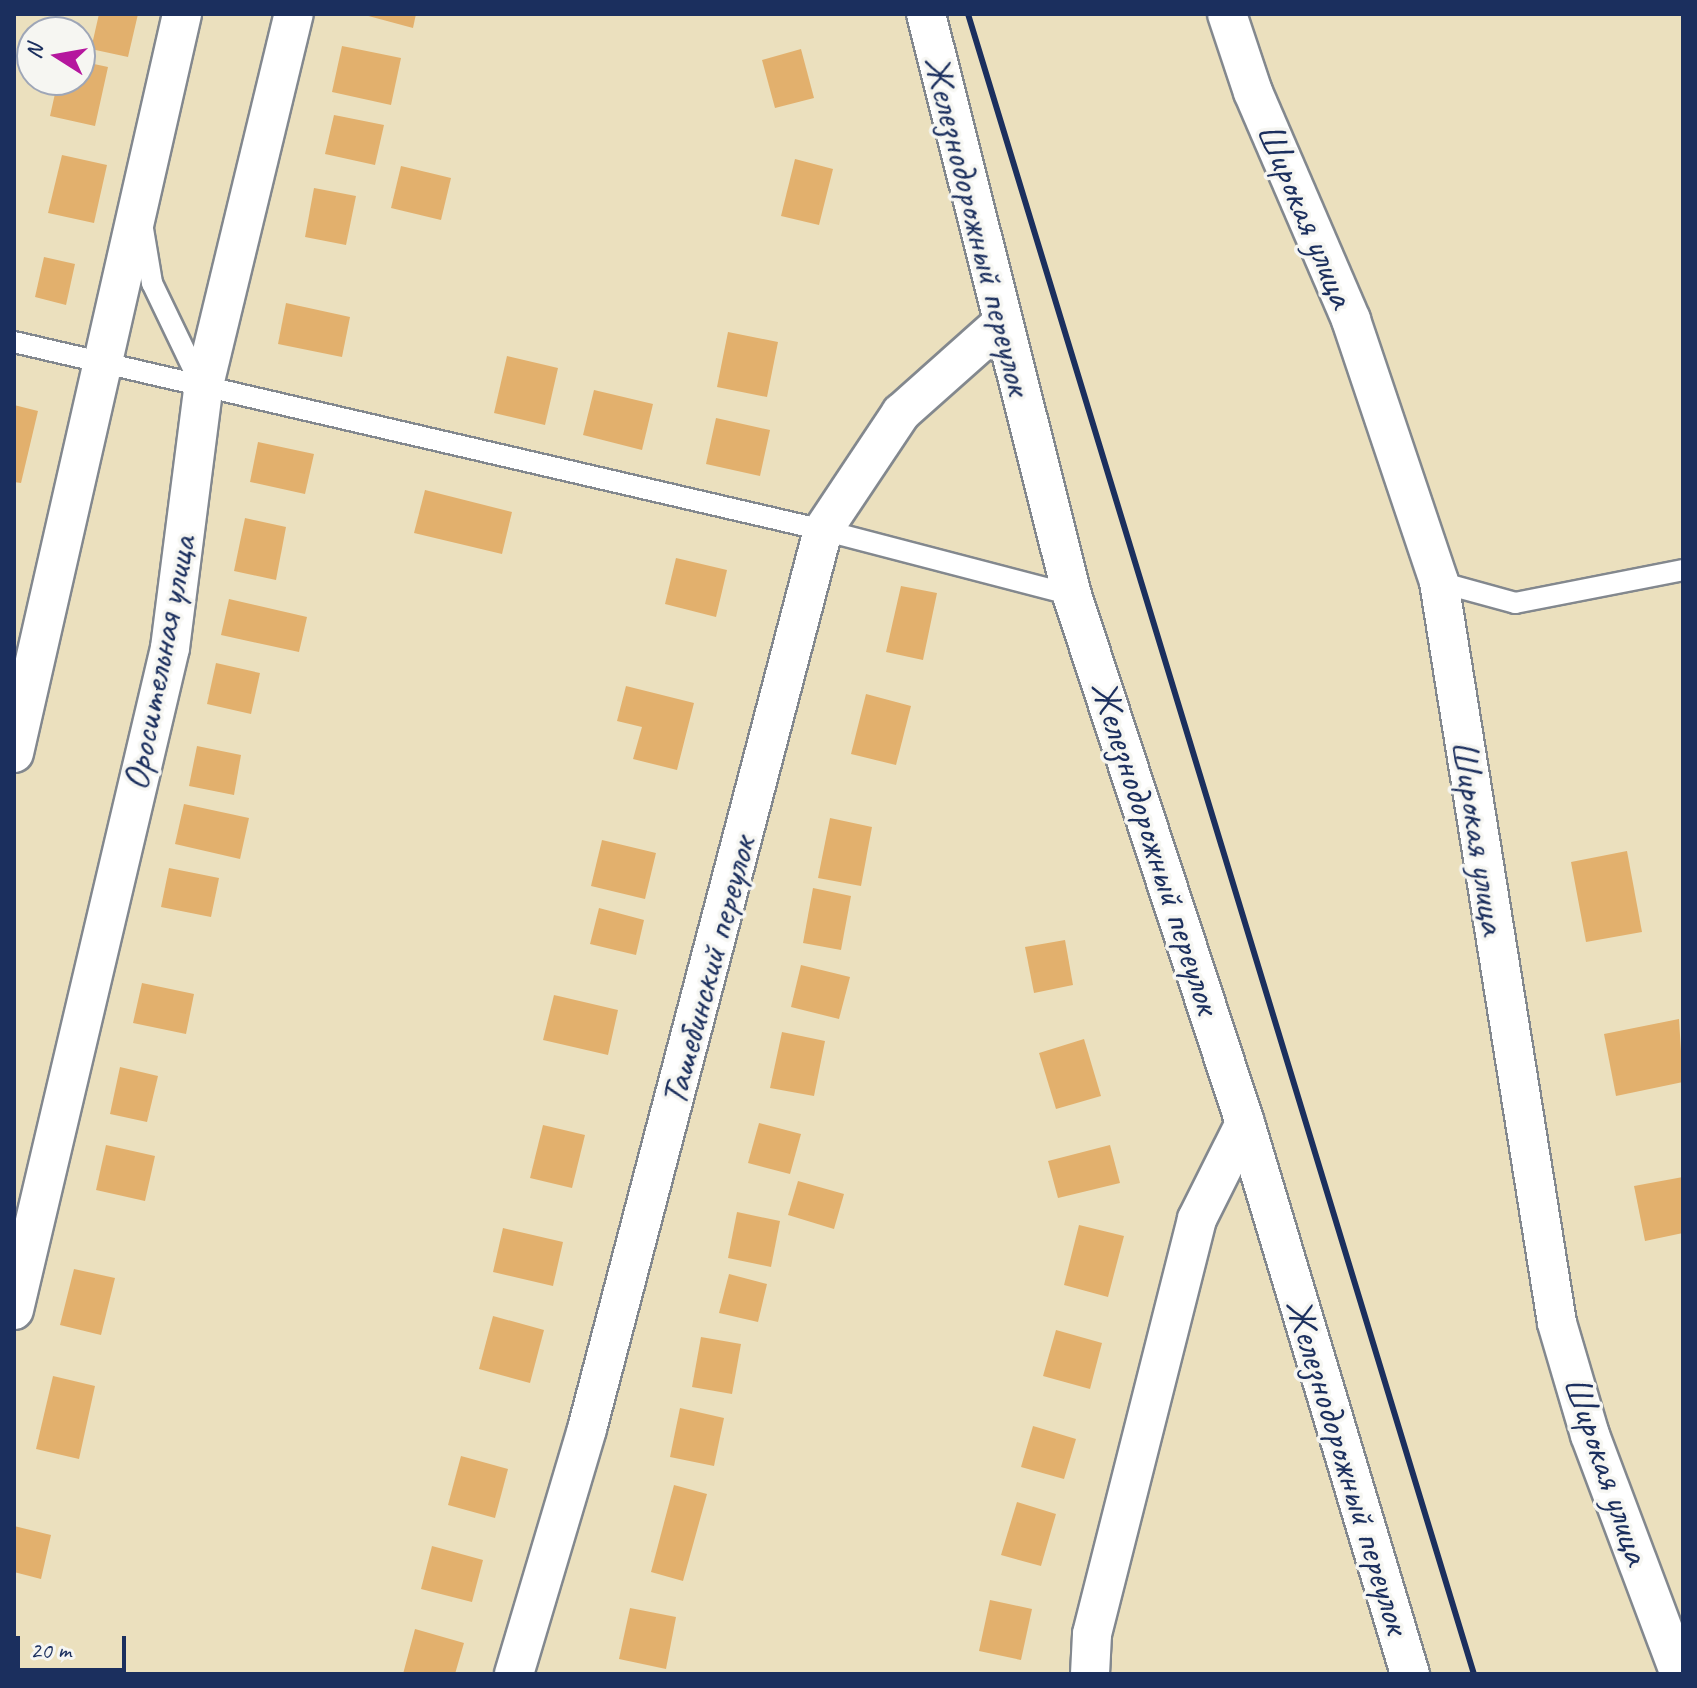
<!DOCTYPE html>
<html>
<head>
<meta charset="utf-8">
<style>
	body { margin:0 }
	#map { position:relative; width:1697px; height:1688px; overflow:hidden; background:#ebe0be; font-family:Caveat,sans-serif }
	div>[style] { position:absolute }
	[style*='--x'] { left:calc(var(--x)*1px); top:calc(var(--y)*1px); width:calc(var(--w)*1px); rotate:calc(var(--a)*1deg) }
	.building>* { inset:0; background:#e2b06d }
	.roads { filter:drop-shadow(2px 0 #83888e) drop-shadow(-2px 0 #83888e) drop-shadow(0 2px #83888e) drop-shadow(0 -2px #83888e) }
	.service>* { height:20px; margin:-10px; padding:0 10px; transform-origin:10px; border-radius:10px; background:#fff }
	.minor>* { height:38px; margin:-19px; padding:0 19px; transform-origin:19px; border-radius:19px; background:#fff }
	.rail>* { height:6px; margin:-3px; padding:0 3px; transform-origin:3px; border-radius:3px; background:#1b2f5e }
	span { translate:-50% -50%; white-space:nowrap; text-align:center; line-height:1.15; -webkit-text-stroke:7px #f6f6f2; paint-order:stroke }
	.street-label { font-size:38px; color:#1b2f5e }
	.frame { position:absolute; inset:0; border:16px solid #1b2f5e; pointer-events:none }
	.north { position:absolute; left:16px; top:16px; width:80px; height:80px; box-sizing:border-box; background:#f6f6f2; border:2px solid #9ea6b7; border-radius:50%; rotate:281deg; font-size:22px; font-weight:700; line-height:32px; text-align:center; color:#1b2f5e }
	.north::after { content:''; display:block; margin:auto; width:28px; height:36px; background:#b5179e; clip-path:polygon(50% 0,100% 100%,50% 72%,0 100%) }
	.scale { position:absolute; left:16px; top:1636px; width:110px; height:36px; box-sizing:border-box; border:4px solid #1b2f5e; border-top:0; padding-left:10px; font-size:24px; line-height:28px; white-space:nowrap; color:#1b2f5e; -webkit-text-stroke:6px #f6f6f2; paint-order:stroke }
</style>
</head>
<body>
<div id="map">
	<div class="building">
		<div style="clip-path:polygon(99px 14px,138px 14px,128px 57px,91px 49px)"></div>
		<div style="clip-path:polygon(361px 14px,416px 14px,413px 28px)"></div>
		<div style="clip-path:polygon(342px 46px,401px 58px,391px 105px,332px 92px)"></div>
		<div style="clip-path:polygon(801px 49px,814px 98px,775px 108px,762px 60px)"></div>
		<div style="clip-path:polygon(80px 61px,108px 67px,95px 126px,50px 116px,58px 80px,80px 80px)"></div>
		<div style="clip-path:polygon(334px 115px,384px 125px,375px 165px,325px 154px)"></div>
		<div style="clip-path:polygon(62px 155px,107px 165px,94px 223px,48px 213px)"></div>
		<div style="clip-path:polygon(795px 159px,833px 169px,819px 225px,781px 216px)"></div>
		<div style="clip-path:polygon(401px 166px,451px 178px,441px 220px,391px 208px)"></div>
		<div style="clip-path:polygon(314px 188px,356px 196px,346px 245px,305px 237px)"></div>
		<div style="clip-path:polygon(44px 257px,75px 264px,66px 305px,35px 297px)"></div>
		<div style="clip-path:polygon(286px 303px,350px 317px,342px 357px,278px 344px)"></div>
		<div style="clip-path:polygon(728px 332px,778px 342px,767px 397px,717px 387px)"></div>
		<div style="clip-path:polygon(507px 356px,558px 368px,545px 425px,494px 413px)"></div>
		<div style="clip-path:polygon(594px 390px,653px 404px,642px 450px,583px 435px)"></div>
		<div style="clip-path:polygon(14px 405px,38px 411px,21px 483px,14px 482px)"></div>
		<div style="clip-path:polygon(716px 418px,770px 430px,760px 476px,706px 464px)"></div>
		<div style="clip-path:polygon(258px 442px,314px 454px,305px 494px,250px 482px)"></div>
		<div style="clip-path:polygon(425px 490px,512px 512px,502px 554px,414px 533px)"></div>
		<div style="clip-path:polygon(245px 518px,286px 527px,276px 580px,234px 571px)"></div>
		<div style="clip-path:polygon(676px 558px,727px 570px,716px 617px,665px 604px)"></div>
		<div style="clip-path:polygon(901px 586px,937px 593px,923px 660px,886px 652px)"></div>
		<div style="clip-path:polygon(229px 599px,307px 617px,299px 652px,221px 635px)"></div>
		<div style="clip-path:polygon(216px 663px,260px 673px,251px 714px,207px 704px)"></div>
		<div style="clip-path:polygon(626px 686px,694px 703px,677px 770px,633px 759px,642px 727px,617px 721px)"></div>
		<div style="clip-path:polygon(866px 694px,911px 706px,896px 765px,851px 754px)"></div>
		<div style="clip-path:polygon(197px 746px,241px 755px,234px 795px,189px 786px)"></div>
		<div style="clip-path:polygon(184px 804px,249px 818px,240px 859px,175px 844px)"></div>
		<div style="clip-path:polygon(830px 818px,872px 827px,861px 886px,818px 878px)"></div>
		<div style="clip-path:polygon(602px 840px,656px 853px,645px 899px,591px 886px)"></div>
		<div style="clip-path:polygon(1627px 851px,1642px 932px,1586px 942px,1571px 862px)"></div>
		<div style="clip-path:polygon(169px 868px,219px 878px,211px 917px,161px 907px)"></div>
		<div style="clip-path:polygon(813px 888px,851px 896px,841px 950px,803px 943px)"></div>
		<div style="clip-path:polygon(599px 908px,644px 920px,636px 955px,590px 944px)"></div>
		<div style="clip-path:polygon(1065px 940px,1073px 985px,1034px 993px,1025px 947px)"></div>
		<div style="clip-path:polygon(801px 965px,850px 977px,839px 1019px,791px 1007px)"></div>
		<div style="clip-path:polygon(142px 983px,194px 994px,186px 1034px,133px 1023px)"></div>
		<div style="clip-path:polygon(554px 995px,618px 1010px,608px 1055px,543px 1040px)"></div>
		<div style="clip-path:polygon(1679px 1019px,1683px 1082px,1616px 1096px,1604px 1034px)"></div>
		<div style="clip-path:polygon(782px 1032px,825px 1041px,814px 1096px,770px 1088px)"></div>
		<div style="clip-path:polygon(1084px 1039px,1101px 1096px,1056px 1109px,1039px 1053px)"></div>
		<div style="clip-path:polygon(120px 1067px,158px 1076px,147px 1122px,110px 1114px)"></div>
		<div style="clip-path:polygon(759px 1123px,801px 1134px,790px 1174px,748px 1163px)"></div>
		<div style="clip-path:polygon(543px 1125px,585px 1135px,572px 1188px,530px 1178px)"></div>
		<div style="clip-path:polygon(106px 1145px,155px 1156px,145px 1201px,96px 1190px)"></div>
		<div style="clip-path:polygon(1110px 1145px,1120px 1183px,1058px 1198px,1048px 1161px)"></div>
		<div style="clip-path:polygon(1683px 1177px,1683px 1233px,1645px 1241px,1634px 1186px)"></div>
		<div style="clip-path:polygon(798px 1181px,844px 1194px,834px 1229px,788px 1215px)"></div>
		<div style="clip-path:polygon(737px 1212px,780px 1221px,771px 1267px,728px 1258px)"></div>
		<div style="clip-path:polygon(1079px 1225px,1124px 1236px,1108px 1297px,1064px 1285px)"></div>
		<div style="clip-path:polygon(503px 1228px,563px 1242px,553px 1286px,493px 1272px)"></div>
		<div style="clip-path:polygon(74px 1269px,115px 1278px,101px 1335px,60px 1325px)"></div>
		<div style="clip-path:polygon(729px 1274px,767px 1284px,758px 1322px,719px 1313px)"></div>
		<div style="clip-path:polygon(493px 1316px,544px 1330px,530px 1383px,479px 1369px)"></div>
		<div style="clip-path:polygon(1056px 1330px,1102px 1343px,1090px 1389px,1043px 1376px)"></div>
		<div style="clip-path:polygon(701px 1337px,741px 1344px,732px 1394px,692px 1387px)"></div>
		<div style="clip-path:polygon(53px 1376px,95px 1386px,79px 1459px,36px 1449px)"></div>
		<div style="clip-path:polygon(680px 1408px,724px 1418px,714px 1466px,670px 1457px)"></div>
		<div style="clip-path:polygon(1033px 1426px,1076px 1439px,1064px 1479px,1021px 1467px)"></div>
		<div style="clip-path:polygon(461px 1456px,508px 1469px,495px 1518px,448px 1505px)"></div>
		<div style="clip-path:polygon(674px 1485px,707px 1494px,683px 1581px,651px 1572px)"></div>
		<div style="clip-path:polygon(1017px 1502px,1056px 1514px,1041px 1566px,1001px 1555px)"></div>
		<div style="clip-path:polygon(14px 1526px,51px 1535px,41px 1579px,14px 1572px)"></div>
		<div style="clip-path:polygon(432px 1546px,483px 1560px,472px 1602px,421px 1589px)"></div>
		<div style="clip-path:polygon(990px 1600px,1032px 1609px,1021px 1660px,979px 1651px)"></div>
		<div style="clip-path:polygon(630px 1608px,676px 1617px,666px 1669px,619px 1659px)"></div>
		<div style="clip-path:polygon(415px 1629px,464px 1643px,455px 1674px,403px 1674px)"></div>
	</div>
	<div class="roads">
		<div class="service">
			<div style="--x:143;--y:229;--w:55;--a:80.5"></div>
			<div style="--x:152;--y:283;--w:113;--a:64.3"></div>
			<div style="--x:14;--y:342;--w:831;--a:13.08"></div>
			<div style="--x:823;--y:530;--w:257;--a:14.6"></div>
			<div style="--x:1439;--y:582;--w:79;--a:15.4"></div>
			<div style="--x:1515;--y:603;--w:171;--a:-11.1"></div>
		</div>
		<div class="minor">
			<div style="--x:926;--y:14;--w:599;--a:75.89"></div>
			<div style="--x:1072;--y:595;--w:556;--a:71.86"></div>
			<div style="--x:1245;--y:1123;--w:575;--a:73.33"></div>
			<div style="--x:1227;--y:14;--w:82;--a:71.6"></div>
			<div style="--x:1253;--y:92;--w:248;--a:66.7"></div>
			<div style="--x:1351;--y:320;--w:276;--a:71.4"></div>
			<div style="--x:1439;--y:582;--w:750;--a:80.95"></div>
			<div style="--x:1557;--y:1323;--w:117;--a:73.6"></div>
			<div style="--x:1590;--y:1435;--w:255;--a:69.4"></div>
			<div style="--x:14;--y:753;--w:758;--a:-77.19"></div>
			<div style="--x:14;--y:1310;--w:680;--a:-76.74"></div>
			<div style="--x:170;--y:648;--w:261;--a:-82.7"></div>
			<div style="--x:203;--y:389;--w:386;--a:-76.4"></div>
			<div style="--x:514;--y:1674;--w:256;--a:-73.4"></div>
			<div style="--x:587;--y:1429;--w:929;--a:-75.29"></div>
			<div style="--x:823;--y:530;--w:141;--a:-56.3"></div>
			<div style="--x:901;--y:413;--w:134;--a:-41.7"></div>
			<div style="--x:1090;--y:1674;--w:40;--a:-87.1"></div>
			<div style="--x:1092;--y:1634;--w:428;--a:-75.8"></div>
			<div style="--x:1197;--y:1219;--w:107;--a:-63.4"></div>
		</div>
	</div>
	<div class="rail">
		<div style="--x:968;--y:14;--w:1735;--a:73.05"></div>
	</div>
	<div class="street-label">
		<span style="left:1306px;top:215px;rotate:67deg">Широкая улица</span>
		<span style="left:978px;top:225px;rotate:76deg">Железнодорожный переулок</span>
		<span style="left:159px;top:663px;rotate:-79deg">Оросительная улица</span>
		<span style="left:1479px;top:837px;rotate:81deg">Широкая улица</span>
		<span style="left:1156px;top:847px;rotate:72deg">Железнодорожный переулок</span>
		<span style="left:708px;top:971px;rotate:-75deg">Ташебинский переулок</span>
		<span style="left:1348px;top:1466px;rotate:73deg">Железнодорожный переулок</span>
		<span style="left:1607px;top:1470px;rotate:71deg">Широкая улица</span>
	</div>
	<div class="frame"></div>
	<div class="north">N</div>
	<div class="scale">20 m</div>
</div>
</body>
</html>
